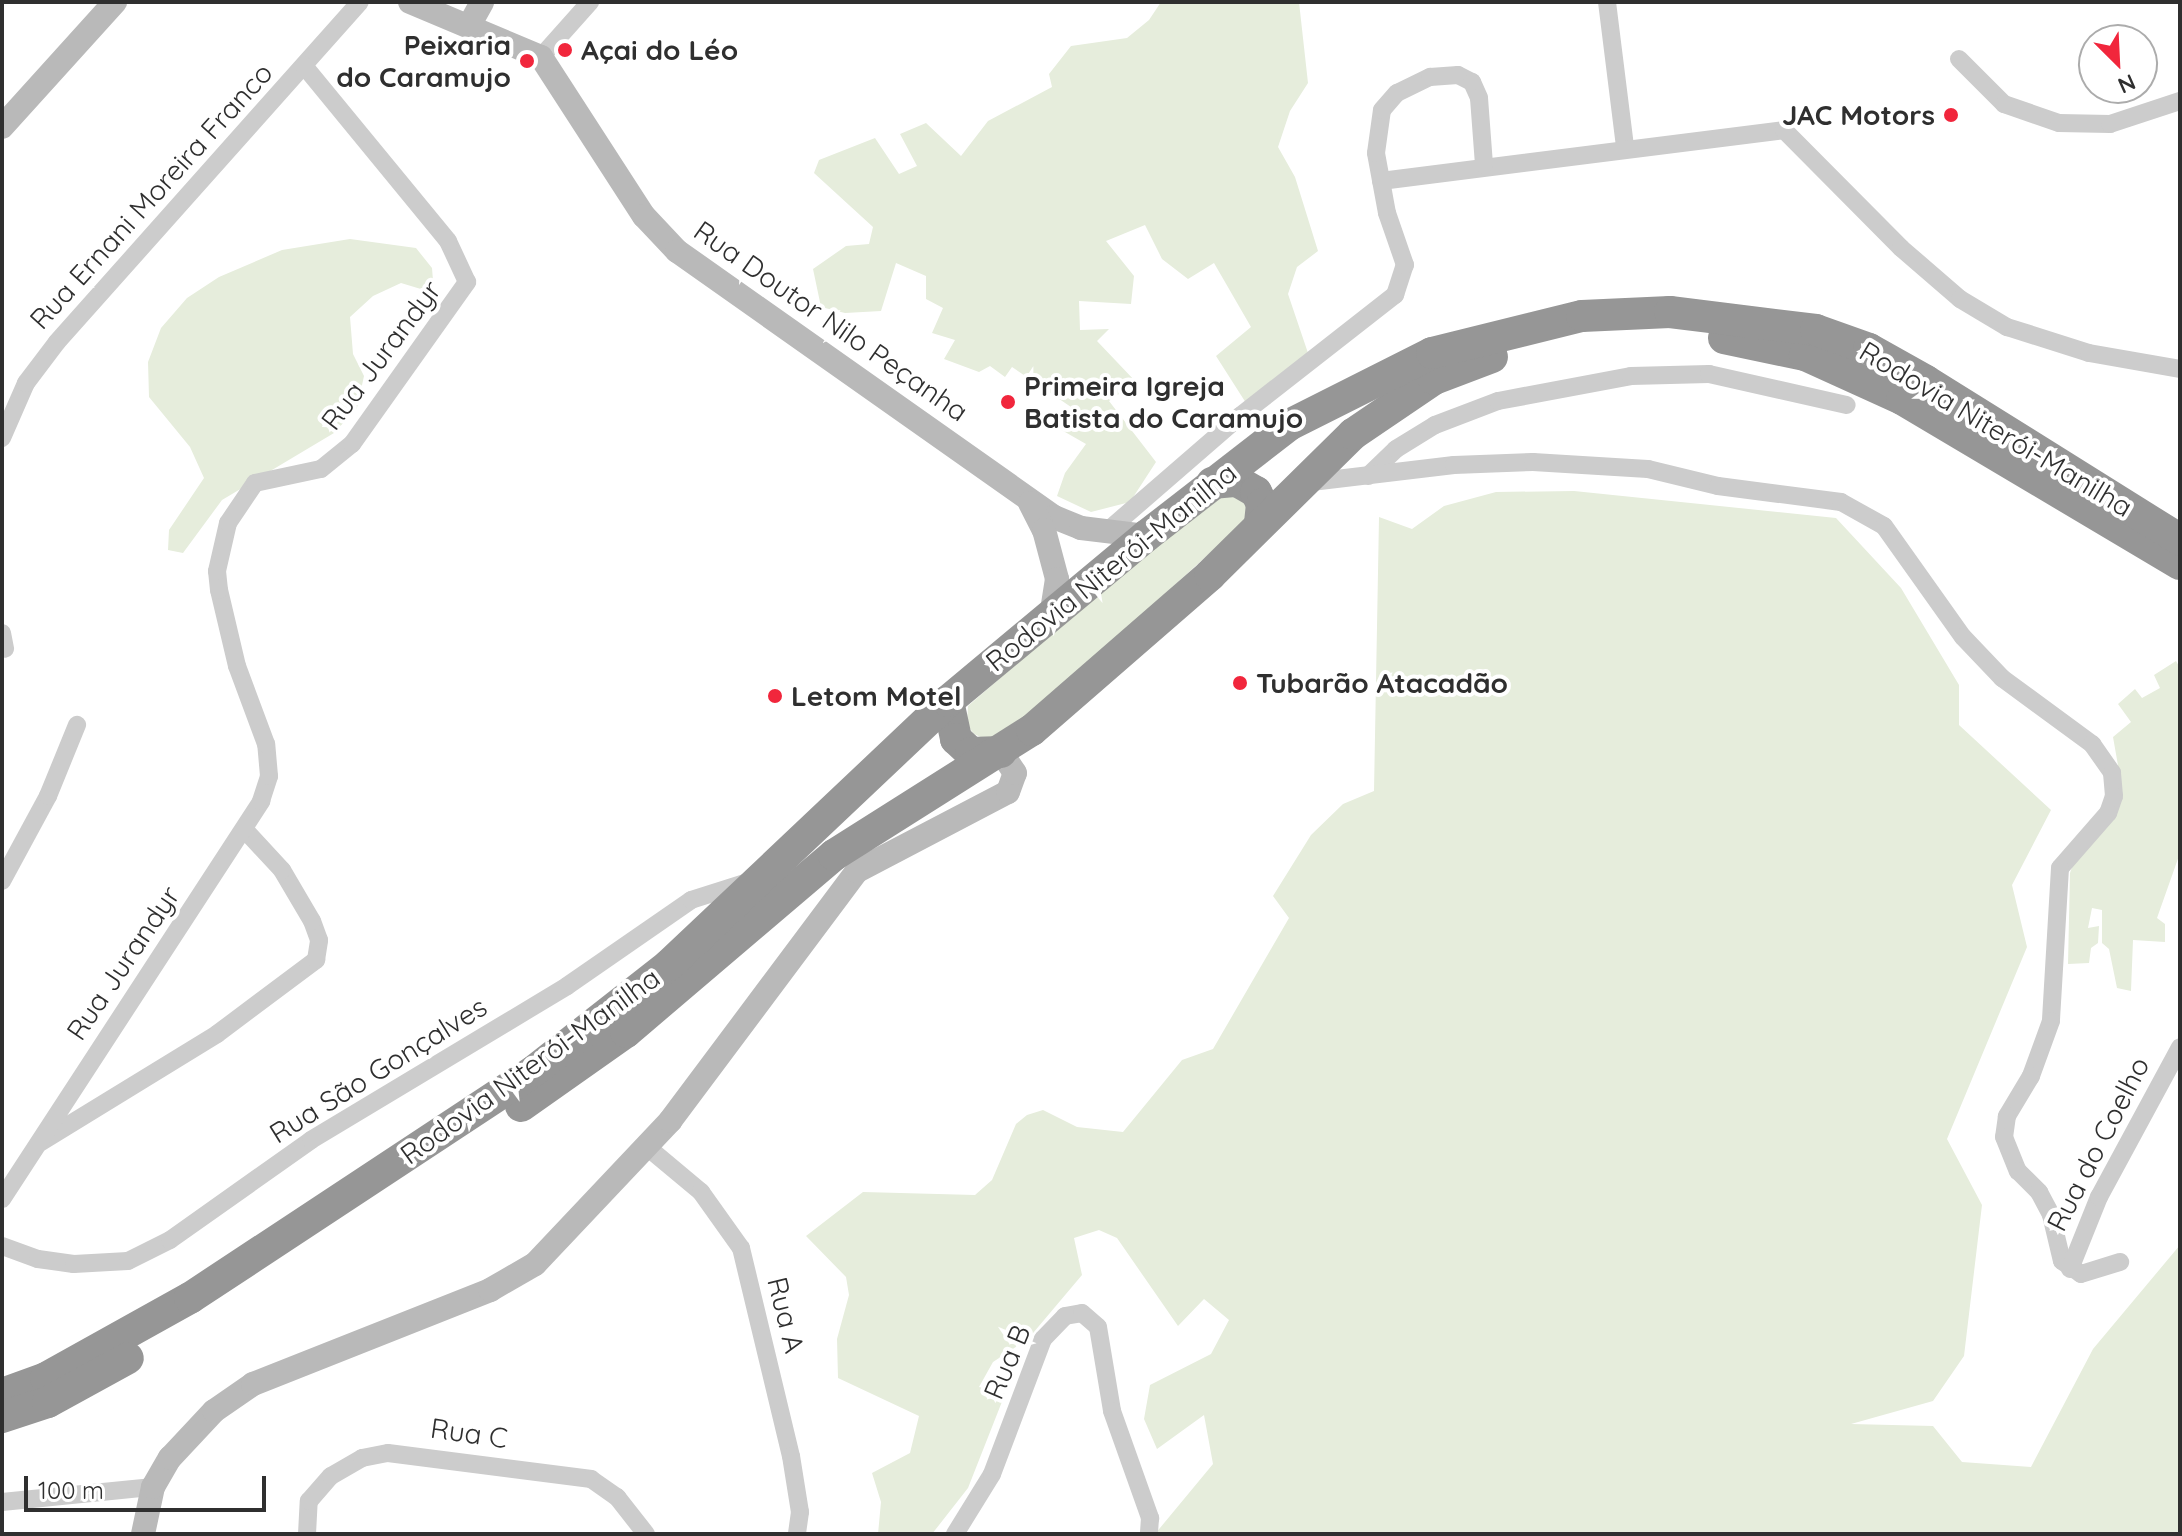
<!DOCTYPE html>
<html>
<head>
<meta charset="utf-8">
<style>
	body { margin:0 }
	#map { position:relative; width:2182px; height:1536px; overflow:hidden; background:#fff; font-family:Quicksand,sans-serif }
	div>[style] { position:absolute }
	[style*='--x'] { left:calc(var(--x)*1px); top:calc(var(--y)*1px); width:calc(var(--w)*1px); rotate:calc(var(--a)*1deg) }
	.green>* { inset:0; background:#e6eddc }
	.street>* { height:18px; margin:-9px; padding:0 9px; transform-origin:9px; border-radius:9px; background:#ccc }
	.secondary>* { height:24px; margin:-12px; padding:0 12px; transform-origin:12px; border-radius:12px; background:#b9b9b9 }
	.highway>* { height:32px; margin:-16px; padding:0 16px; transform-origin:16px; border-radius:16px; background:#969696 }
	.dots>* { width:22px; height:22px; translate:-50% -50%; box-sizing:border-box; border:4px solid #fff; border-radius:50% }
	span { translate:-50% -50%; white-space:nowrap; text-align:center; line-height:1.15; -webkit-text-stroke:8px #fff; paint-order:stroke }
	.poi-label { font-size:28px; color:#2f2f2f; font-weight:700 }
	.right { translate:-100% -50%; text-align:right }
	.left { translate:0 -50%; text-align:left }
	.street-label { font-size:28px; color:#2f2f2f }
	.frame { position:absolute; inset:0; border:4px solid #2f2f2f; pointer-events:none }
	.north { position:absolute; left:2078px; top:24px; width:80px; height:80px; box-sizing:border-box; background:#fff; border:2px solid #acacac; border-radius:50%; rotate:156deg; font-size:22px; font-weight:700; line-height:32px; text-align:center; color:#2f2f2f }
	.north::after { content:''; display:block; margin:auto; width:28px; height:36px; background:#f1263c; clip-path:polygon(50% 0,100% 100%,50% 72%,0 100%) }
	.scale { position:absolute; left:24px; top:1476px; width:242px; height:36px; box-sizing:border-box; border:4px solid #2f2f2f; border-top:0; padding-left:10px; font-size:24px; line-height:28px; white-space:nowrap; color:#2f2f2f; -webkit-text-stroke:6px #fff; paint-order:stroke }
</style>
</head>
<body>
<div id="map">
	<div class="green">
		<div style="clip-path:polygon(1161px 2px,1299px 2px,1308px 83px,1290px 111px,1278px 147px,1295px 177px,1318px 251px,1297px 267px,1288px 294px,1308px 353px,1246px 403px,1216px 356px,1251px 327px,1214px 263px,1188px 279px,1162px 259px,1145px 225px,1106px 241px,1134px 276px,1131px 304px,1079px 301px,1080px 330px,1109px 329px,1097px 341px,1136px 382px,1109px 401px,1156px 462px,1130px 502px,1091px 512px,1057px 496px,1065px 473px,1086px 444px,1058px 428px,1071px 407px,1012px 367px,1005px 377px,990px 366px,979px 372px,944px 359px,955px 340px,932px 333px,943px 308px,926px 299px,926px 276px,896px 263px,881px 311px,845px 313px,821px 307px,813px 269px,846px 246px,869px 244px,873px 227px,814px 173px,819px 160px,875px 138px,899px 174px,917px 166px,900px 134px,926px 123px,961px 156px,988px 121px,1052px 87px,1049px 74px,1071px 46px,1127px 38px,1149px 20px)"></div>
		<div style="clip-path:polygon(350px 239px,416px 248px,432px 268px,434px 293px,401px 283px,373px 296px,350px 317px,353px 354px,364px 376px,357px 408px,334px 433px,222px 500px,183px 553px,168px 550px,169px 530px,204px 478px,190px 447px,149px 397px,148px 362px,161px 328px,187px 298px,219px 277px,282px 250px)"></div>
		<div style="clip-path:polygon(1231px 491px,1248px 503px,1245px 519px,1222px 542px,1028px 718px,1005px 735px,985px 739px,974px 734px,967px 725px,968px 706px,1182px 520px)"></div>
		<div style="clip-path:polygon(1574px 491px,1836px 518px,1901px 588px,1959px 685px,1959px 725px,2051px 810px,2012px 885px,2027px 947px,1947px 1139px,1982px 1205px,1964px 1356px,1933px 1401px,1851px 1424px,1933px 1426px,1962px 1462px,2031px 1467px,2093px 1349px,2180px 1245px,2180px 1534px,1155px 1534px,1213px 1464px,1204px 1415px,1157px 1449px,1144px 1419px,1150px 1385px,1211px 1354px,1229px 1320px,1204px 1299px,1178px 1326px,1117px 1238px,1099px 1230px,1074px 1238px,1082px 1275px,1028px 1339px,993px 1362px,979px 1387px,1005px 1394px,968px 1488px,932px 1534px,878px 1534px,881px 1502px,872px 1473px,910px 1453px,919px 1416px,838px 1378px,837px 1339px,849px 1295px,846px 1277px,806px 1236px,863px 1192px,975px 1195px,992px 1180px,1016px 1124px,1027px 1115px,1043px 1110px,1077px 1127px,1123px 1132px,1182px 1060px,1213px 1049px,1289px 918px,1273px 896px,1311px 835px,1343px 804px,1374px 791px,1379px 517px,1412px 529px,1444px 506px,1496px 492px)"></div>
		<div style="clip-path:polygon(2176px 661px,2180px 668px,2180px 853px,2157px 918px,2165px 924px,2165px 942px,2133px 940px,2131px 991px,2117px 988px,2109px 949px,2102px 943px,2102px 910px,2092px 908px,2088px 928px,2099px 926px,2098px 943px,2091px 948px,2089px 963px,2068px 964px,2070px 873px,2076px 855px,2113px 819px,2119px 771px,2113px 737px,2131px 722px,2118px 704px,2135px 689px,2142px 698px,2160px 688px,2154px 675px)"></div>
	</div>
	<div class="street">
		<div style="--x:1607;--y:2;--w:146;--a:82.9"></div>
		<div style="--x:541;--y:57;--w:74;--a:-48.3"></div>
		<div style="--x:1959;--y:59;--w:64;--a:45"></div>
		<div style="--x:2004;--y:104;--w:58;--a:19.1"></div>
		<div style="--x:2059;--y:123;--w:51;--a:1.1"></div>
		<div style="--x:2110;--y:124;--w:74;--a:-18.2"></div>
		<div style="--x:1381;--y:181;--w:406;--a:-7.2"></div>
		<div style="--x:1784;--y:130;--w:166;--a:45.2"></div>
		<div style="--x:1901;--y:248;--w:78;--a:40.8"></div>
		<div style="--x:1960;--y:299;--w:55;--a:30.8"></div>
		<div style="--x:2007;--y:327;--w:86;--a:17.6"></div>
		<div style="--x:2089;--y:353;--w:92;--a:10"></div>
		<div style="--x:2;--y:438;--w:60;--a:-66.4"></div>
		<div style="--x:26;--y:383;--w:51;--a:-52.9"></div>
		<div style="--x:57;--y:342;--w:455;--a:-48.3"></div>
		<div style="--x:1368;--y:476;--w:39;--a:-44"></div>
		<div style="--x:1396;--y:449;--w:46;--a:-31.6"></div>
		<div style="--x:1435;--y:425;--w:67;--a:-20.9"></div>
		<div style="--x:1498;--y:401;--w:135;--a:-10.6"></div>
		<div style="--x:1631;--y:376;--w:78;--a:-1.5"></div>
		<div style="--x:1709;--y:374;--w:141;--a:12.7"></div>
		<div style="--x:1303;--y:483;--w:152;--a:-6.8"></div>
		<div style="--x:1454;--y:465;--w:79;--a:-2.2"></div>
		<div style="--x:1533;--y:462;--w:115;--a:3.5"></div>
		<div style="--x:1648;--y:469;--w:72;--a:13.7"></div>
		<div style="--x:1718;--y:486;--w:124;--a:7.4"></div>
		<div style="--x:1841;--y:502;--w:49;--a:29.2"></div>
		<div style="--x:1884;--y:526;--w:136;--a:54.6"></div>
		<div style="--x:1963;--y:637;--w:57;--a:46.4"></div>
		<div style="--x:2002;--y:678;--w:112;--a:36.3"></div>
		<div style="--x:2092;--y:744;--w:35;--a:55"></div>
		<div style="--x:2112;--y:773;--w:23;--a:85"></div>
		<div style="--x:2114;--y:796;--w:18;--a:109"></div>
		<div style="--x:2108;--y:813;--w:73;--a:131.1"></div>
		<div style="--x:2060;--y:868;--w:153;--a:93.4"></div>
		<div style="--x:2051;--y:1021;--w:59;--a:110"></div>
		<div style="--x:2031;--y:1076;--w:47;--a:121"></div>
		<div style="--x:2007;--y:1116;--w:21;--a:98"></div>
		<div style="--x:2004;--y:1137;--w:37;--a:68"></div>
		<div style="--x:2018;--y:1171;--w:30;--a:45"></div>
		<div style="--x:2039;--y:1192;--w:26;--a:62"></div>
		<div style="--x:2051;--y:1215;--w:47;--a:76.6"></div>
		<div style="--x:2062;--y:1261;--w:23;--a:34"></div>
		<div style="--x:2081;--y:1274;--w:41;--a:-17.1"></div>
		<div style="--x:1105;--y:533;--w:179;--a:-40.9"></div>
		<div style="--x:1240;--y:416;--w:197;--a:-38"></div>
		<div style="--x:1395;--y:295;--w:32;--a:-72"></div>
		<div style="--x:1405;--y:265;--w:55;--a:-109.1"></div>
		<div style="--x:1387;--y:213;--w:61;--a:-100.4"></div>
		<div style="--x:1376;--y:153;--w:43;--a:-82.1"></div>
		<div style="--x:1382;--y:110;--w:23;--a:-49"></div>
		<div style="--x:1397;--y:93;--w:37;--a:-26"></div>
		<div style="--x:1430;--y:77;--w:28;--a:-4"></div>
		<div style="--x:1458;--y:75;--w:16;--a:27"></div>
		<div style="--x:1472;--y:82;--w:17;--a:66"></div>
		<div style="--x:1479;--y:98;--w:67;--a:85.7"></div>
		<div style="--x:2;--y:633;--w:16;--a:79"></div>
		<div style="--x:2;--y:881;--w:97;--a:-61.6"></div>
		<div style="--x:48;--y:796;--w:77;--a:-67.8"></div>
		<div style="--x:41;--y:1142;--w:206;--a:-31.5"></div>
		<div style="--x:217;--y:1034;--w:124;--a:-36.8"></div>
		<div style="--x:316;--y:960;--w:20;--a:-81"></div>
		<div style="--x:319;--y:940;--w:20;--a:-110"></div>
		<div style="--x:312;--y:921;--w:59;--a:-120.5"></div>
		<div style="--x:282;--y:870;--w:54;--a:-132.8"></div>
		<div style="--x:646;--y:1146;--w:72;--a:39.9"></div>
		<div style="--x:701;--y:1192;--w:69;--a:54.5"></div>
		<div style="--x:741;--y:1248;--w:214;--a:76.5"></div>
		<div style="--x:791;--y:1456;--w:57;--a:80.9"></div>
		<div style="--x:800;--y:1512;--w:22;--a:98"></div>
		<div style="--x:2;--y:1199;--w:475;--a:-56.9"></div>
		<div style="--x:261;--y:801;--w:26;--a:-72"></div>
		<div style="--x:269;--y:776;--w:32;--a:-95"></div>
		<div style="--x:266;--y:744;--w:83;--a:-110.4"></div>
		<div style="--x:237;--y:666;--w:78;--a:-103.3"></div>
		<div style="--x:219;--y:590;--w:19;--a:-96"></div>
		<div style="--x:217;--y:571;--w:49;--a:-77.1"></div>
		<div style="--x:228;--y:523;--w:48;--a:-56"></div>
		<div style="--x:255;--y:483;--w:67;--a:-12"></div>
		<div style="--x:321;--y:469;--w:40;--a:-39"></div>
		<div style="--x:352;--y:444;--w:199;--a:-54.6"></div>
		<div style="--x:467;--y:282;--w:45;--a:-114.9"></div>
		<div style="--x:448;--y:241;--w:227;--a:-129.4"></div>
		<div style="--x:2;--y:1246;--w:38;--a:20"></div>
		<div style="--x:38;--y:1259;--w:36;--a:8"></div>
		<div style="--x:74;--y:1264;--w:54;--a:-3.2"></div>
		<div style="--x:128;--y:1261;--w:47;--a:-26.6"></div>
		<div style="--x:170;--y:1240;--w:173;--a:-35.3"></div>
		<div style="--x:311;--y:1140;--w:299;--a:-31"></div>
		<div style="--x:567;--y:986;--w:151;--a:-34.7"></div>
		<div style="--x:691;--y:900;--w:66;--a:-17.6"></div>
		<div style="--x:2070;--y:1269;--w:78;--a:-68.1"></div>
		<div style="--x:2099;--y:1197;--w:170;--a:-61.6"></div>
		<div style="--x:2;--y:1502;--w:152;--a:-5.7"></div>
		<div style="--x:307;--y:1534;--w:33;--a:-87"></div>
		<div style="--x:309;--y:1501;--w:33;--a:-49"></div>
		<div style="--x:331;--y:1476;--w:36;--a:-30"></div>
		<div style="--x:362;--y:1458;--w:26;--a:-11"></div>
		<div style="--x:388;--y:1453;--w:205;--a:7.3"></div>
		<div style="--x:591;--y:1479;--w:32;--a:35"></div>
		<div style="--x:617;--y:1497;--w:47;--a:51.9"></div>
		<div style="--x:955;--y:1534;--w:70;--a:-58.3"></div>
		<div style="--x:992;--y:1474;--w:144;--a:-69.3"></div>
		<div style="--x:1043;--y:1339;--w:32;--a:-46"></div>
		<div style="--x:1065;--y:1316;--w:17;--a:-10"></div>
		<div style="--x:1082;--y:1313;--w:21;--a:41"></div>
		<div style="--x:1098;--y:1327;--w:85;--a:80.5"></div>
		<div style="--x:1112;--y:1411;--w:114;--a:70.4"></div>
		<div style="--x:1150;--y:1518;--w:16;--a:94"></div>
	</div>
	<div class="secondary">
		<div style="--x:410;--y:2;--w:142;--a:22.8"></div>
		<div style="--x:541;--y:57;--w:189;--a:57.1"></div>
		<div style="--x:644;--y:216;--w:48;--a:46.7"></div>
		<div style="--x:677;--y:251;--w:461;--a:35.2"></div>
		<div style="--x:1054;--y:517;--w:29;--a:22"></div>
		<div style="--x:1081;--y:528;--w:65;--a:7"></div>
		<div style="--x:470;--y:24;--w:25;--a:-61"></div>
		<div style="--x:2;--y:127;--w:169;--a:-47.9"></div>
		<div style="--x:1030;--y:503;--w:30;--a:63"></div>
		<div style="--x:1044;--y:530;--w:51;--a:75.1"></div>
		<div style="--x:1057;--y:579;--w:36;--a:99"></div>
		<div style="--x:143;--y:1534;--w:48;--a:-78"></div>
		<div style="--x:153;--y:1487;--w:34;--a:-60"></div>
		<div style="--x:170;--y:1458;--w:64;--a:-46.9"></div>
		<div style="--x:214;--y:1411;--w:47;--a:-34.7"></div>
		<div style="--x:253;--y:1384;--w:255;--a:-21.6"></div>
		<div style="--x:490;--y:1290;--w:52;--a:-30"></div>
		<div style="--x:535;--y:1264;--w:197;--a:-46.6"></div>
		<div style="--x:670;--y:1121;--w:312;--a:-53.2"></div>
		<div style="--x:857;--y:871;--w:170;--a:-27.6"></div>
		<div style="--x:1008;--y:792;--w:20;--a:-70"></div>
		<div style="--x:1015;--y:773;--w:25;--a:-124"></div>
	</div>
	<div class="highway">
		<div style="--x:1724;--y:338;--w:83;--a:11.9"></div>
		<div style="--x:1805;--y:355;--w:107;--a:24.4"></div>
		<div style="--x:1902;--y:399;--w:323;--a:30.7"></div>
		<div style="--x:1212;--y:483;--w:25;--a:-5"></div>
		<div style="--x:1237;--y:481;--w:22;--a:30"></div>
		<div style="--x:1256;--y:492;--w:13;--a:63"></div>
		<div style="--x:1262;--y:504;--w:19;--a:96"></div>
		<div style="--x:948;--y:701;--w:39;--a:78"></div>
		<div style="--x:956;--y:739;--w:21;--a:43"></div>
		<div style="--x:971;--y:753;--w:30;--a:-2"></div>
		<div style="--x:521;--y:1106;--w:128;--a:-35.2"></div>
		<div style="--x:626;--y:1032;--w:273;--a:-40.4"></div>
		<div style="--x:834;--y:855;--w:234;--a:-32.3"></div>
		<div style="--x:1032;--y:730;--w:236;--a:-41"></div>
		<div style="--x:1210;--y:575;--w:201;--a:-44.6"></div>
		<div style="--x:1353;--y:434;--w:98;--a:-34.2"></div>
		<div style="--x:1434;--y:379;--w:62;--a:-20.8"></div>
		<div style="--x:2;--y:1394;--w:47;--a:-20"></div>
		<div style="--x:46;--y:1378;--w:165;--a:-29.1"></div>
		<div style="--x:190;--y:1298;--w:412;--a:-33.4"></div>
		<div style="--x:534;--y:1071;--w:172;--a:-38.1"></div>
		<div style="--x:669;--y:965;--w:384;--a:-43.4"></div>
		<div style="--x:948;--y:701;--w:258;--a:-39.8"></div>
		<div style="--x:1146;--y:536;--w:181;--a:-37.8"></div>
		<div style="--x:1289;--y:425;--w:160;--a:-26.7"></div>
		<div style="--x:1432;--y:353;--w:154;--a:-13.9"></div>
		<div style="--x:1582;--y:316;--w:88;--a:-2.6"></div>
		<div style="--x:1670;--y:312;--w:147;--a:7"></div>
		<div style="--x:1816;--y:330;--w:56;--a:19.7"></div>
		<div style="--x:1869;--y:349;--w:65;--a:29.3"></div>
		<div style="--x:1926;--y:381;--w:300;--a:32"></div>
		<div style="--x:2;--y:1417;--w:48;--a:-18.1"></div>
		<div style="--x:48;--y:1402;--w:91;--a:-28.8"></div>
	</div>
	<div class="dots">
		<div style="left:565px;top:50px;background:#f1263c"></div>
		<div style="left:527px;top:61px;background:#f1263c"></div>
		<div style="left:1951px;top:115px;background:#f1263c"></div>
		<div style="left:1008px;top:402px;background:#f1263c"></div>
		<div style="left:1240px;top:683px;background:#f1263c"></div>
		<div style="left:775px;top:696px;background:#f1263c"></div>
	</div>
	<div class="poi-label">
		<span class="right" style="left:511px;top:61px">Peixaria<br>do Caramujo</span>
		<span class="left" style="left:581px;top:50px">Açai do Léo</span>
		<span class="right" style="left:1935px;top:115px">JAC Motors</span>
		<span class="left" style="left:1024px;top:402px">Primeira Igreja<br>Batista do Caramujo</span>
		<span class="left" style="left:1256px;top:683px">Tubarão Atacadão</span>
		<span class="left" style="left:791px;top:696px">Letom Motel</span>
	</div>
	<div class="street-label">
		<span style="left:151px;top:196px;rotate:-48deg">Rua Ernani Moreira Franco</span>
		<span style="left:831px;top:321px;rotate:35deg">Rua Doutor Nilo Peçanha</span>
		<span style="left:381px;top:355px;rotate:-53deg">Rua Jurandyr</span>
		<span style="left:1996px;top:429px;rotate:31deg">Rodovia Niterói-Manilha</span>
		<span style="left:1111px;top:567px;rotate:-39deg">Rodovia Niterói-Manilha</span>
		<span style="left:123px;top:963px;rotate:-56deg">Rua Jurandyr</span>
		<span style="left:530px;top:1066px;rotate:-36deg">Rodovia Niterói-Manilha</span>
		<span style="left:378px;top:1070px;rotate:-32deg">Rua São Gonçalves</span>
		<span style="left:2098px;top:1144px;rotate:-63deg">Rua do Coelho</span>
		<span style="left:786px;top:1315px;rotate:76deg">Rua A</span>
		<span style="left:1007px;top:1362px;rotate:-67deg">Rua B</span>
		<span style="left:469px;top:1433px;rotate:8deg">Rua C</span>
	</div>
	<div class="frame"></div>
	<div class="north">N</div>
	<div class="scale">100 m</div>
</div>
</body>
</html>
